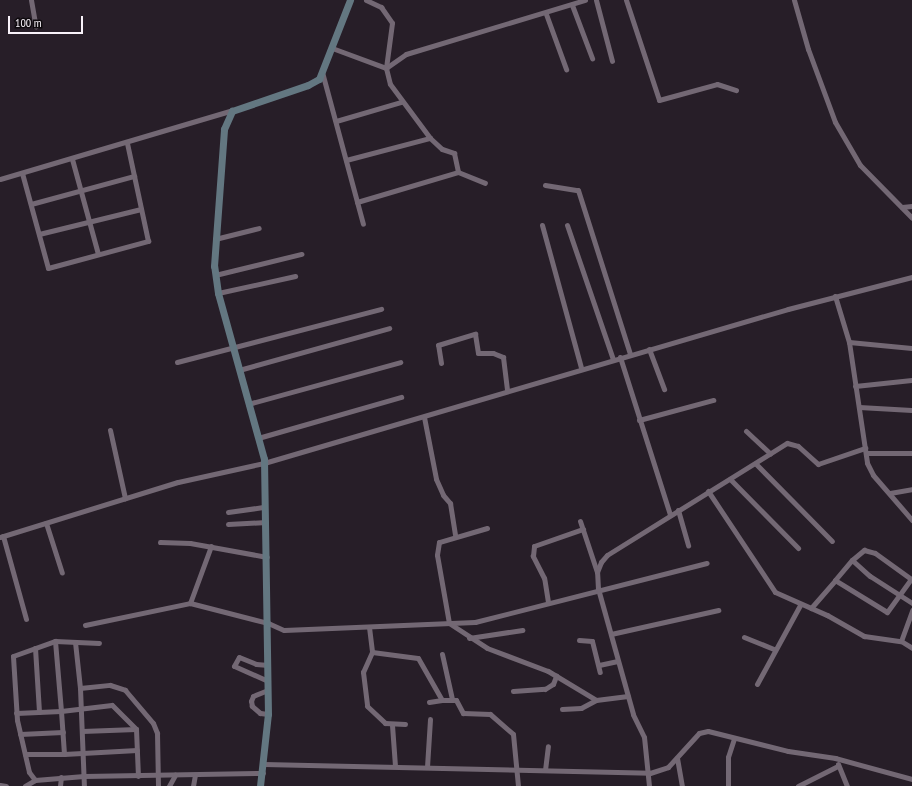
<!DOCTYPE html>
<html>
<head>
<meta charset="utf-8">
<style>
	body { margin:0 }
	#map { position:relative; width:912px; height:786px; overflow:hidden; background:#271e28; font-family:"PT Sans Narrow",sans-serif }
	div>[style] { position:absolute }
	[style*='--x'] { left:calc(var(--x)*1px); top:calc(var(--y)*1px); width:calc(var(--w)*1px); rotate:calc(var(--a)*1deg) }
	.street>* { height:5px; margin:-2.5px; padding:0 2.5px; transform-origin:2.5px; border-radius:2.5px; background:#736874 }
	.secondary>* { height:7px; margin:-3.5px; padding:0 3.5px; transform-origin:3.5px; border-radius:3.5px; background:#637781 }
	span { translate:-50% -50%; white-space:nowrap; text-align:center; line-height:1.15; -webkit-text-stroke:3px #0e0a0e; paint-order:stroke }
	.scale { position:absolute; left:8px; top:16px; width:75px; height:18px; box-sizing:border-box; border:2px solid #f8f2f9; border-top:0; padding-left:5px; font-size:12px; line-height:14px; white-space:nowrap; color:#f8f2f9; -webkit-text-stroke:3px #0e0a0e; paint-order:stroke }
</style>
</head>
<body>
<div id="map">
	<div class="street">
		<div style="--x:31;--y:0;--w:27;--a:80"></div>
		<div style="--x:366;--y:0;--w:17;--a:25"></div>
		<div style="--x:381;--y:7;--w:19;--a:55"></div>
		<div style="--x:392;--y:23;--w:45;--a:97.6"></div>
		<div style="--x:386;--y:68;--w:16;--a:76"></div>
		<div style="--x:390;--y:84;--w:67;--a:53.5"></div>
		<div style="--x:430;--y:138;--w:16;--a:43"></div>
		<div style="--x:442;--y:149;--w:13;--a:18"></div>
		<div style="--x:454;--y:153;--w:19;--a:78"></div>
		<div style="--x:596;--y:0;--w:63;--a:75.3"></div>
		<div style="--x:626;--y:0;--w:105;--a:71.7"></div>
		<div style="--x:659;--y:100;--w:60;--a:-15.4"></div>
		<div style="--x:717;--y:84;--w:20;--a:18"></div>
		<div style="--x:794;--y:0;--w:51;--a:74.1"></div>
		<div style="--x:808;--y:49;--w:78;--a:69.7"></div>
		<div style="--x:835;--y:122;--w:50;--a:59.8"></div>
		<div style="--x:860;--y:165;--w:74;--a:45.5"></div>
		<div style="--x:572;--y:5;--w:57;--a:69.3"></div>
		<div style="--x:546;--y:14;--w:59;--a:70"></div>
		<div style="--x:332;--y:48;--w:58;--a:20.3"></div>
		<div style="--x:386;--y:68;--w:24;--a:-35"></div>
		<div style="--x:406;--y:54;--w:187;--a:-16.8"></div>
		<div style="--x:322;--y:72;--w:157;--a:74.9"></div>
		<div style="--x:336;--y:121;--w:68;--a:-16.3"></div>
		<div style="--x:72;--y:159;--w:98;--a:74.7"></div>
		<div style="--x:346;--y:160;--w:87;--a:-14.7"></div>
		<div style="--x:22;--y:173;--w:98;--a:74.7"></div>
		<div style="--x:48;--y:268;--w:104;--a:-15.1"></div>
		<div style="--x:148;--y:241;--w:100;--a:-102.1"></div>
		<div style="--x:0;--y:179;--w:243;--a:-16.5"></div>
		<div style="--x:545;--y:185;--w:33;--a:9"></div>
		<div style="--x:578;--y:190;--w:172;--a:72.4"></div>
		<div style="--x:357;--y:202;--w:105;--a:-16.5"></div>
		<div style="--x:458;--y:172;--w:29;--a:22"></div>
		<div style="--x:31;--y:204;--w:107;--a:-15.2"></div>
		<div style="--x:902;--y:207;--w:10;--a:-6"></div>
		<div style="--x:542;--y:225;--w:148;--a:74.7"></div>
		<div style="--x:567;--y:225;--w:142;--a:71.1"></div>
		<div style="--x:39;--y:234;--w:105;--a:-13.8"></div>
		<div style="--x:215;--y:239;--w:45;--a:-14"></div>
		<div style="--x:215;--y:275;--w:89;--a:-13.7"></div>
		<div style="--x:218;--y:293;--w:79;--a:-12.4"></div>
		<div style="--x:835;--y:296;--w:48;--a:73.1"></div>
		<div style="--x:849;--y:342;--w:122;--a:81.5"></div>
		<div style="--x:867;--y:463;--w:13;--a:63"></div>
		<div style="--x:873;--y:475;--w:60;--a:49.1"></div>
		<div style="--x:849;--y:342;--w:63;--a:5.4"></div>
		<div style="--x:649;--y:349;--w:43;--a:69.4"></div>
		<div style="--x:620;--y:357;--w:166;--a:72.4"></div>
		<div style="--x:177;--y:362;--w:211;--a:-14.6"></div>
		<div style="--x:441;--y:363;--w:18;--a:-99"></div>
		<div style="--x:438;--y:345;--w:39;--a:-17"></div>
		<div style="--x:475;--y:334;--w:19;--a:81"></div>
		<div style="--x:478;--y:353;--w:15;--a:0"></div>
		<div style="--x:493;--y:353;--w:11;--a:22"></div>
		<div style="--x:503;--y:357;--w:33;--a:83"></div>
		<div style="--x:239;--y:370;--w:156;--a:-15.6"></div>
		<div style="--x:855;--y:386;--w:57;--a:-6"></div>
		<div style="--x:248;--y:404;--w:158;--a:-15.4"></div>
		<div style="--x:859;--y:407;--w:53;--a:3.2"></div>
		<div style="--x:424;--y:417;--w:63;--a:79"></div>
		<div style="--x:436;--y:479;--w:17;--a:66"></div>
		<div style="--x:443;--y:495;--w:11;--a:49"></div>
		<div style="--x:450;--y:503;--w:32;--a:81"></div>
		<div style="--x:639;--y:420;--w:77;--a:-15.1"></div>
		<div style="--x:110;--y:430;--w:70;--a:77.6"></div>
		<div style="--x:746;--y:431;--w:33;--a:43"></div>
		<div style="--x:258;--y:438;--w:149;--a:-16"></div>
		<div style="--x:866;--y:453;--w:46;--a:0"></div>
		<div style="--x:756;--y:464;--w:108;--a:45.4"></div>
		<div style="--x:730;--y:479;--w:97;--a:45.4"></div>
		<div style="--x:708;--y:491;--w:121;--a:56.4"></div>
		<div style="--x:775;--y:592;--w:57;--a:23.9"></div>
		<div style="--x:827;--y:615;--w:43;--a:29.6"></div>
		<div style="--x:864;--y:636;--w:37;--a:8"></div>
		<div style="--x:901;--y:641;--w:33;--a:-70"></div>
		<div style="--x:890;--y:493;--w:22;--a:-10"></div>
		<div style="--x:678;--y:510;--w:37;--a:74"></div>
		<div style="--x:228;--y:512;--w:37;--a:-8"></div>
		<div style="--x:580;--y:521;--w:54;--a:71.6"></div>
		<div style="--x:46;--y:523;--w:52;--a:72.3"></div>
		<div style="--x:228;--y:524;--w:38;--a:-3"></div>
		<div style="--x:487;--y:528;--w:50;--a:163.7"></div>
		<div style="--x:439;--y:542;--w:13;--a:99"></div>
		<div style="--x:437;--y:555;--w:69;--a:80"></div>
		<div style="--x:449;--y:623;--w:45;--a:33.3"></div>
		<div style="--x:487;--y:648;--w:65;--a:20.7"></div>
		<div style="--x:548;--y:671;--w:56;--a:31.1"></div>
		<div style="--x:596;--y:700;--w:32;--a:-7"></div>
		<div style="--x:3;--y:536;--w:86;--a:74.5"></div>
		<div style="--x:0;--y:537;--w:186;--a:-17.2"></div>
		<div style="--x:178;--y:482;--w:88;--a:-12.5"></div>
		<div style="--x:264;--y:463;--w:546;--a:-16.38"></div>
		<div style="--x:788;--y:309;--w:128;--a:-14.5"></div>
		<div style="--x:160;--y:542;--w:30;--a:2"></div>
		<div style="--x:190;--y:543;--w:78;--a:10.3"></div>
		<div style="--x:211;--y:546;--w:61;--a:110.2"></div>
		<div style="--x:190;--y:603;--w:81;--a:14.4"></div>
		<div style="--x:268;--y:623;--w:17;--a:24"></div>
		<div style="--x:284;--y:630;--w:191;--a:-2.4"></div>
		<div style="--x:475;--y:622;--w:239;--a:-14.3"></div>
		<div style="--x:852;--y:560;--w:24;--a:42"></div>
		<div style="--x:870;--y:576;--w:50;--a:32.7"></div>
		<div style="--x:548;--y:602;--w:24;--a:-99"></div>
		<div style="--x:544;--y:578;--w:25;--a:-117"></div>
		<div style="--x:533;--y:556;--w:10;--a:-84"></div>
		<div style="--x:534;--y:546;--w:52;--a:-19.1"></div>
		<div style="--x:811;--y:608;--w:37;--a:-49"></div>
		<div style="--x:835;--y:580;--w:26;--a:-50"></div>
		<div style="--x:852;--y:560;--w:16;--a:-40"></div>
		<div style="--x:864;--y:550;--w:11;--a:15"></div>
		<div style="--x:875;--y:553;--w:44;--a:35.8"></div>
		<div style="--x:911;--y:579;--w:41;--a:126"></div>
		<div style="--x:887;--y:612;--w:61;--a:-148.4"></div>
		<div style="--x:85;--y:625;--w:107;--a:-11.8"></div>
		<div style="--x:369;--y:627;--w:25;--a:83"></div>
		<div style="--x:372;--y:652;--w:46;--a:7.4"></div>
		<div style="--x:418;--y:658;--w:48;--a:60.3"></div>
		<div style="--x:442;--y:700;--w:14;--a:0"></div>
		<div style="--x:456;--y:700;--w:15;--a:62"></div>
		<div style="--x:463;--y:713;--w:27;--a:2"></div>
		<div style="--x:490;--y:714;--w:30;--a:41"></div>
		<div style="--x:513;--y:734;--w:52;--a:84.5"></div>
		<div style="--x:611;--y:634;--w:110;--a:-12.6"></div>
		<div style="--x:744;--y:637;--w:32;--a:22"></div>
		<div style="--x:469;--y:638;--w:54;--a:-8.6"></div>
		<div style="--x:579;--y:640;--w:13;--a:4"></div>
		<div style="--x:592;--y:641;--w:32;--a:76"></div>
		<div style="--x:901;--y:641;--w:13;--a:32"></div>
		<div style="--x:75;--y:642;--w:46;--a:83.8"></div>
		<div style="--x:80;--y:688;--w:30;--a:-6"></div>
		<div style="--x:110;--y:685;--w:16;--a:18"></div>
		<div style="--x:125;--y:690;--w:43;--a:49.7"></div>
		<div style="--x:153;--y:723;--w:11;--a:68"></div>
		<div style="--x:157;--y:733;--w:53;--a:88.9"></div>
		<div style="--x:35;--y:648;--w:64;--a:86.4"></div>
		<div style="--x:372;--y:652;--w:22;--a:114"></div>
		<div style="--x:363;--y:672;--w:34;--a:83"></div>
		<div style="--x:367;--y:706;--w:25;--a:43"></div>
		<div style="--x:385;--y:723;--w:20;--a:3"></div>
		<div style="--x:442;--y:654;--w:46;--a:77.5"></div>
		<div style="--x:599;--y:665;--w:19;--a:-12"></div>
		<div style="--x:268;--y:681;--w:37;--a:-156"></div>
		<div style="--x:234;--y:666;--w:10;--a:-61"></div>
		<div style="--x:239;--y:657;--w:18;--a:22"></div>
		<div style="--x:256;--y:664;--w:12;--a:5"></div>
		<div style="--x:757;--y:684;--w:90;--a:-61.4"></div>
		<div style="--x:80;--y:688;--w:98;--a:87.7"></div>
		<div style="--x:513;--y:691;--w:32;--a:-4"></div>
		<div style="--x:545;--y:689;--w:9;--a:-32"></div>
		<div style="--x:553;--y:684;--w:9;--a:-69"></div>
		<div style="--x:429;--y:702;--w:13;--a:-9"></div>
		<div style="--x:562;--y:709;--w:19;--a:-3"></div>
		<div style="--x:581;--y:708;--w:17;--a:-28"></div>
		<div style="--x:16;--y:713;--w:45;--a:-2.5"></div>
		<div style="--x:61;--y:711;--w:70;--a:-94.9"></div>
		<div style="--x:268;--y:714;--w:8;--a:-173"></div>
		<div style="--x:260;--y:713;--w:11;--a:-139"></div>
		<div style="--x:252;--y:706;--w:5;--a:-101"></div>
		<div style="--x:251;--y:701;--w:5;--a:-68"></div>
		<div style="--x:253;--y:696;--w:16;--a:-22"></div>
		<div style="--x:392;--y:725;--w:41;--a:85.8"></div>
		<div style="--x:82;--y:731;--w:54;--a:-2.1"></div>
		<div style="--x:20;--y:734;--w:43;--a:-2.7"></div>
		<div style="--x:25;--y:754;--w:39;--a:0"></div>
		<div style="--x:64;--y:754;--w:43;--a:-94"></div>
		<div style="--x:61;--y:711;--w:51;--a:-6.7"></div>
		<div style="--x:112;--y:705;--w:34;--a:45"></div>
		<div style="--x:136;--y:729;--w:47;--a:87.6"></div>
		<div style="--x:64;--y:754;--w:73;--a:-3.1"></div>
		<div style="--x:677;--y:758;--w:28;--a:80"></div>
		<div style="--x:264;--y:764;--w:386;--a:1.3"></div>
		<div style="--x:650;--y:773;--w:19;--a:-18"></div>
		<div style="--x:668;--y:767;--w:46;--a:-47.6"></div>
		<div style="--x:699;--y:733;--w:9;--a:-13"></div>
		<div style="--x:708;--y:731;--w:82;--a:14"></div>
		<div style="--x:788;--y:751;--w:48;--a:8.5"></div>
		<div style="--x:835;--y:758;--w:80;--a:15.3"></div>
		<div style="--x:838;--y:764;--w:24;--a:68"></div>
		<div style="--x:427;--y:767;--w:48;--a:-86.4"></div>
		<div style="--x:545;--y:770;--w:24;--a:-83"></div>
		<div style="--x:35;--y:780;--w:10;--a:-127"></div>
		<div style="--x:29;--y:772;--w:53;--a:-103"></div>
		<div style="--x:17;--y:720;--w:64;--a:-93.6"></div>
		<div style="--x:13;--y:656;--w:45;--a:-19.7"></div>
		<div style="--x:55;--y:641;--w:44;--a:2.6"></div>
		<div style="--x:0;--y:785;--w:6;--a:9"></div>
		<div style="--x:25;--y:786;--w:12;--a:-31"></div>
		<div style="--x:35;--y:780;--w:49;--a:-4.7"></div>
		<div style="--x:84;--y:776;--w:179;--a:-1"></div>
		<div style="--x:60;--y:786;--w:9;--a:-84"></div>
		<div style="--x:169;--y:786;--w:13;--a:-61"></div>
		<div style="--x:193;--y:786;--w:11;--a:-80"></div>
		<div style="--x:649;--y:786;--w:49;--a:-95.8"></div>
		<div style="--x:644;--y:737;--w:25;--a:-116"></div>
		<div style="--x:633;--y:714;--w:130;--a:-105.6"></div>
		<div style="--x:598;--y:589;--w:17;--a:-93"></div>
		<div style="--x:597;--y:572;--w:11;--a:-68"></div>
		<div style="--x:601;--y:562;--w:9;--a:-49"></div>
		<div style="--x:607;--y:555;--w:212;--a:-31.9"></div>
		<div style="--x:787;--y:443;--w:11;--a:15"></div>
		<div style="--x:798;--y:446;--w:27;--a:42"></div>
		<div style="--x:818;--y:464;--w:50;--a:-18.8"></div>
		<div style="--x:728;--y:786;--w:29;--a:-90"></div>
		<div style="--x:728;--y:757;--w:20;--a:-72"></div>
		<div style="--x:798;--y:786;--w:45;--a:-26.6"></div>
	</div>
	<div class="secondary">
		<div style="--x:260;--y:786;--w:72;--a:-83.7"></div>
		<div style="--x:268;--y:714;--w:255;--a:-90.9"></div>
		<div style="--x:264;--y:459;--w:172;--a:-105.5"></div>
		<div style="--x:218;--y:293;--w:27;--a:-98"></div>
		<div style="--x:214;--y:266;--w:137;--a:-85.8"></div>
		<div style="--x:224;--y:129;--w:20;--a:-66"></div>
		<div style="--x:232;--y:111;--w:80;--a:-18.9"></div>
		<div style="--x:308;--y:85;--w:13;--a:-29"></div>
		<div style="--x:319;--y:79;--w:85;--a:-68.6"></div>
	</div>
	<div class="scale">100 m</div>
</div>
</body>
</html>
